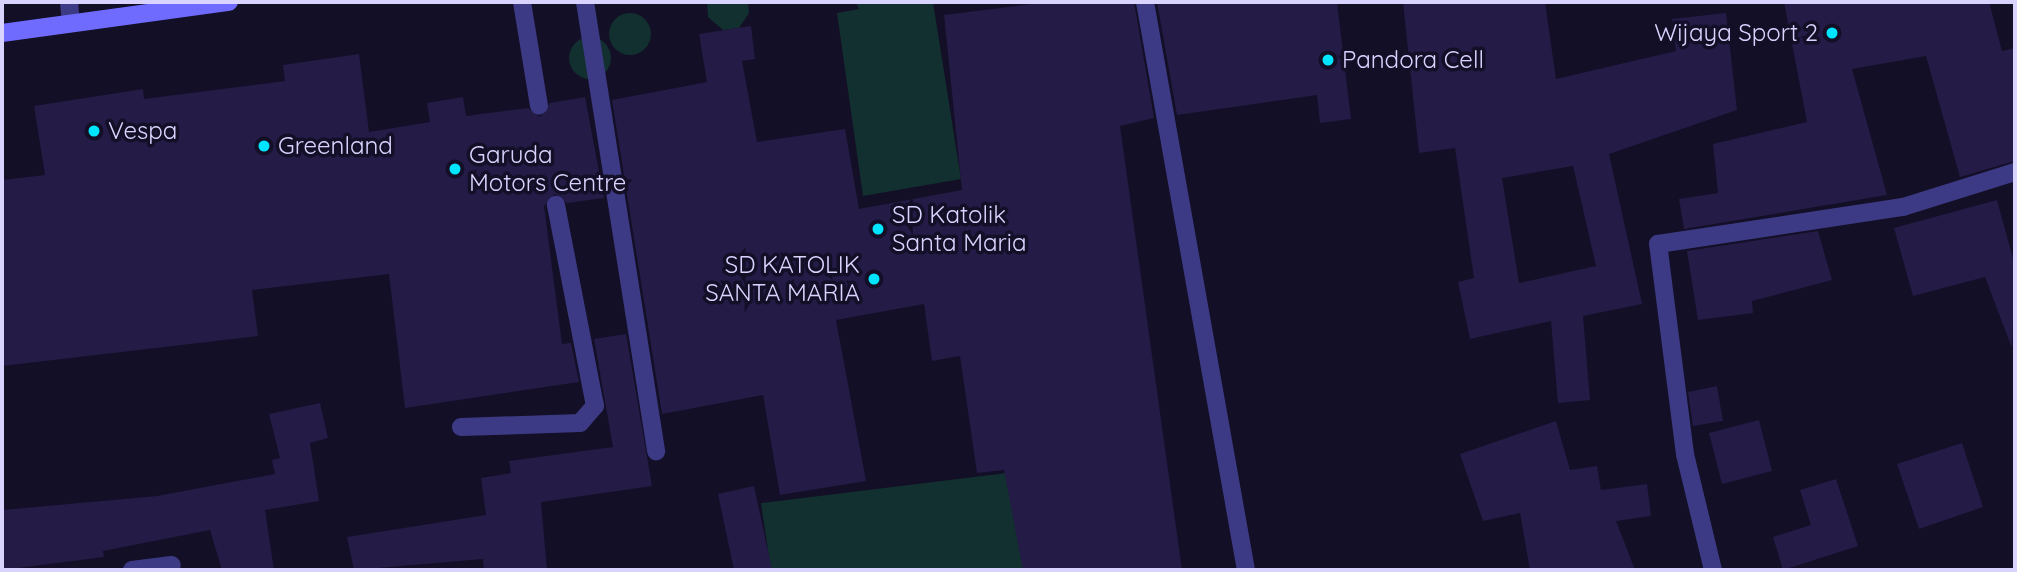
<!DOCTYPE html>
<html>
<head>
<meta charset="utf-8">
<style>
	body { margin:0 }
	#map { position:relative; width:2017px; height:572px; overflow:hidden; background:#130f26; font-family:Quicksand,sans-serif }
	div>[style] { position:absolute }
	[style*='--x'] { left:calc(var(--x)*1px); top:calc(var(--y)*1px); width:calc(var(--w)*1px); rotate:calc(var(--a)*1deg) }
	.green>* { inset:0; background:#12302f }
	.round { border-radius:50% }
	.building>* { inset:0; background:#241b47 }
	.service>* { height:18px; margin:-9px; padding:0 9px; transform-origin:9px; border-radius:9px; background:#3d3a85 }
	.minor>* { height:18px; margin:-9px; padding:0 9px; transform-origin:9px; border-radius:9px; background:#3d3a85 }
	.secondary>* { height:18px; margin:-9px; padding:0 9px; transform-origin:9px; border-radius:9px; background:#6f6bff }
	.dots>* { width:19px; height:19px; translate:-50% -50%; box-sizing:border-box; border:4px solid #130f26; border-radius:50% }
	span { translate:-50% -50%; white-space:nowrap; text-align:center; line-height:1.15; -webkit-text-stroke:7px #130f26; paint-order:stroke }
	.poi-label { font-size:24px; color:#d9d4ff }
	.right { translate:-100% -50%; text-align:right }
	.left { translate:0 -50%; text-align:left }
	.frame { position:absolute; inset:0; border:4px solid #d9d4ff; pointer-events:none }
</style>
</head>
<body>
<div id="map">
	<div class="green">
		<div style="clip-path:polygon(707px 2px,748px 2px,749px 13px,739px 28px,723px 30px,708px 17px)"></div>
		<div style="clip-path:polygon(856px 2px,933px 2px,961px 179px,863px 196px,837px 13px,859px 9px)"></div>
		<div class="round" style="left:609px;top:13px;width:42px;height:42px"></div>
		<div class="round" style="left:569px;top:37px;width:42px;height:42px"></div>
		<div style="clip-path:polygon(1015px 472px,1029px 570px,771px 570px,761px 503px)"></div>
	</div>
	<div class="building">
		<div style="clip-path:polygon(1048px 2px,1134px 2px,1154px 118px,1120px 126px,1182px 570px,1023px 570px,1004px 470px,977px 473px,960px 356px,932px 361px,924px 304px,836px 320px,866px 481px,780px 495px,763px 395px,662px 414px,612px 100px,707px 82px,699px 34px,751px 26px,755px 59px,742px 61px,757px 142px,845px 129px,859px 209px,962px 190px,944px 15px)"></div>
		<div style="clip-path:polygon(1157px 2px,1337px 2px,1351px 119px,1320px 123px,1317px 95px,1177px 115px)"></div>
		<div style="clip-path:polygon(evenodd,1403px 2px,1545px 2px,1556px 79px,1676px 51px,1672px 19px,1726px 13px,1737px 110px,1609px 154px,1642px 304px,1583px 316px,1590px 400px,1558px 403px,1551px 321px,1470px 339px,1458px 282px,1474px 278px,1455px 148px,1419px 153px,1403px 2px,1573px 166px,1596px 266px,1519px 283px,1502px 178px,1573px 166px)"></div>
		<div style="clip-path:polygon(1784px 2px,1989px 2px,2002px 51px,2015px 48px,2015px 161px,1960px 177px,1926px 56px,1852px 69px,1887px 195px,1684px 229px,1679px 199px,1718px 193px,1713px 144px,1807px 122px)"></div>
		<div style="clip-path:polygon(359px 54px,369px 132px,430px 122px,427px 103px,463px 97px,466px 116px,528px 108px,540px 117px,550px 103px,585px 97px,604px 198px,567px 203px,555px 194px,544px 206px,562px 344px,571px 343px,579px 382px,405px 408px,389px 274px,252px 290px,258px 336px,2px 366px,2px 180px,45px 175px,34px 106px,143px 89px,144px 99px,285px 81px,283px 65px)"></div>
		<div style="clip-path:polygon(1997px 200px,2015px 266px,2012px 348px,1985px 277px,1913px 296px,1894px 228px)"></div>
		<div style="clip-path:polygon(1818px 231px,1832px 280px,1752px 301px,1753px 313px,1698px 320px,1687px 251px)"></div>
		<div style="clip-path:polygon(626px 334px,652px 486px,541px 502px,547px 570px,484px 570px,483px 559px,354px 570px,347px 537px,486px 515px,481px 478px,511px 473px,509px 461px,613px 447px,594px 339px)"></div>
		<div style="clip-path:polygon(1717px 386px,1723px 421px,1693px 426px,1688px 392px)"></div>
		<div style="clip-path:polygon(320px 403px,328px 438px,310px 443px,319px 501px,265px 510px,274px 570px,222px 570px,210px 530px,103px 551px,104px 557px,2px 570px,2px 510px,157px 496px,275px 474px,272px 460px,280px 458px,269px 414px)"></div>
		<div style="clip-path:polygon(1759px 420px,1772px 471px,1722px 484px,1709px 433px)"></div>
		<div style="clip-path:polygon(1556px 421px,1570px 470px,1597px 466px,1601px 490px,1647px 484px,1651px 516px,1616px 521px,1635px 570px,1530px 570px,1520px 513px,1483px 521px,1460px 454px)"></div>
		<div style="clip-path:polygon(1962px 443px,1983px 507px,1919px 529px,1897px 464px)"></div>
		<div style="clip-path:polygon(1836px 479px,1858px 546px,1783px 570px,1773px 537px,1811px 525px,1800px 490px)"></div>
		<div style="clip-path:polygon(754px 486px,772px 570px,734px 570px,718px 494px)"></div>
	</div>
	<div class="service">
		<div style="--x:69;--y:2;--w:21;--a:85"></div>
		<div style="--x:522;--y:2;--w:105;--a:80.7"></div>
		<div style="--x:585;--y:2;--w:455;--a:81"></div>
		<div style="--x:1145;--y:2;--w:577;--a:79.92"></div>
		<div style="--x:461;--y:427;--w:119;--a:-1.9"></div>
		<div style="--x:580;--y:423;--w:23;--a:-49"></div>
		<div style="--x:595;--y:406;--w:205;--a:-101"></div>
	</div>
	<div class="minor">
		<div style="--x:132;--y:570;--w:40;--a:-7.1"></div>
		<div style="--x:1713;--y:570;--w:119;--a:-103.6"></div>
		<div style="--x:1685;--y:454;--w:212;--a:-97.3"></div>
		<div style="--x:1658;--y:244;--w:248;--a:-8.6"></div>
		<div style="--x:1903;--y:207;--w:117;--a:-17.4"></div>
	</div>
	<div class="secondary">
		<div style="--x:2;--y:33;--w:229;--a:-7.8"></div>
	</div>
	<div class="dots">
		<div style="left:1832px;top:33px;background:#00e5ff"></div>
		<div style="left:1328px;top:60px;background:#00e5ff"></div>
		<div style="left:94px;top:131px;background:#00e5ff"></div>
		<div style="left:264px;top:146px;background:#00e5ff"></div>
		<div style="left:455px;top:169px;background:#00e5ff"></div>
		<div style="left:878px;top:229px;background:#00e5ff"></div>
		<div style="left:874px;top:279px;background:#00e5ff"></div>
	</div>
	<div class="poi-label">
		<span class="right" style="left:1818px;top:33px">Wijaya Sport 2</span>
		<span class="left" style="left:1342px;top:60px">Pandora Cell</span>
		<span class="left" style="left:108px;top:131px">Vespa</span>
		<span class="left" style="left:278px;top:146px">Greenland</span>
		<span class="left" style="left:469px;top:169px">Garuda<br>Motors Centre</span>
		<span class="left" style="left:892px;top:229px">SD Katolik<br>Santa Maria</span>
		<span class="right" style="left:860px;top:279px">SD KATOLIK<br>SANTA MARIA</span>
	</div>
	<div class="frame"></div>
</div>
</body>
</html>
